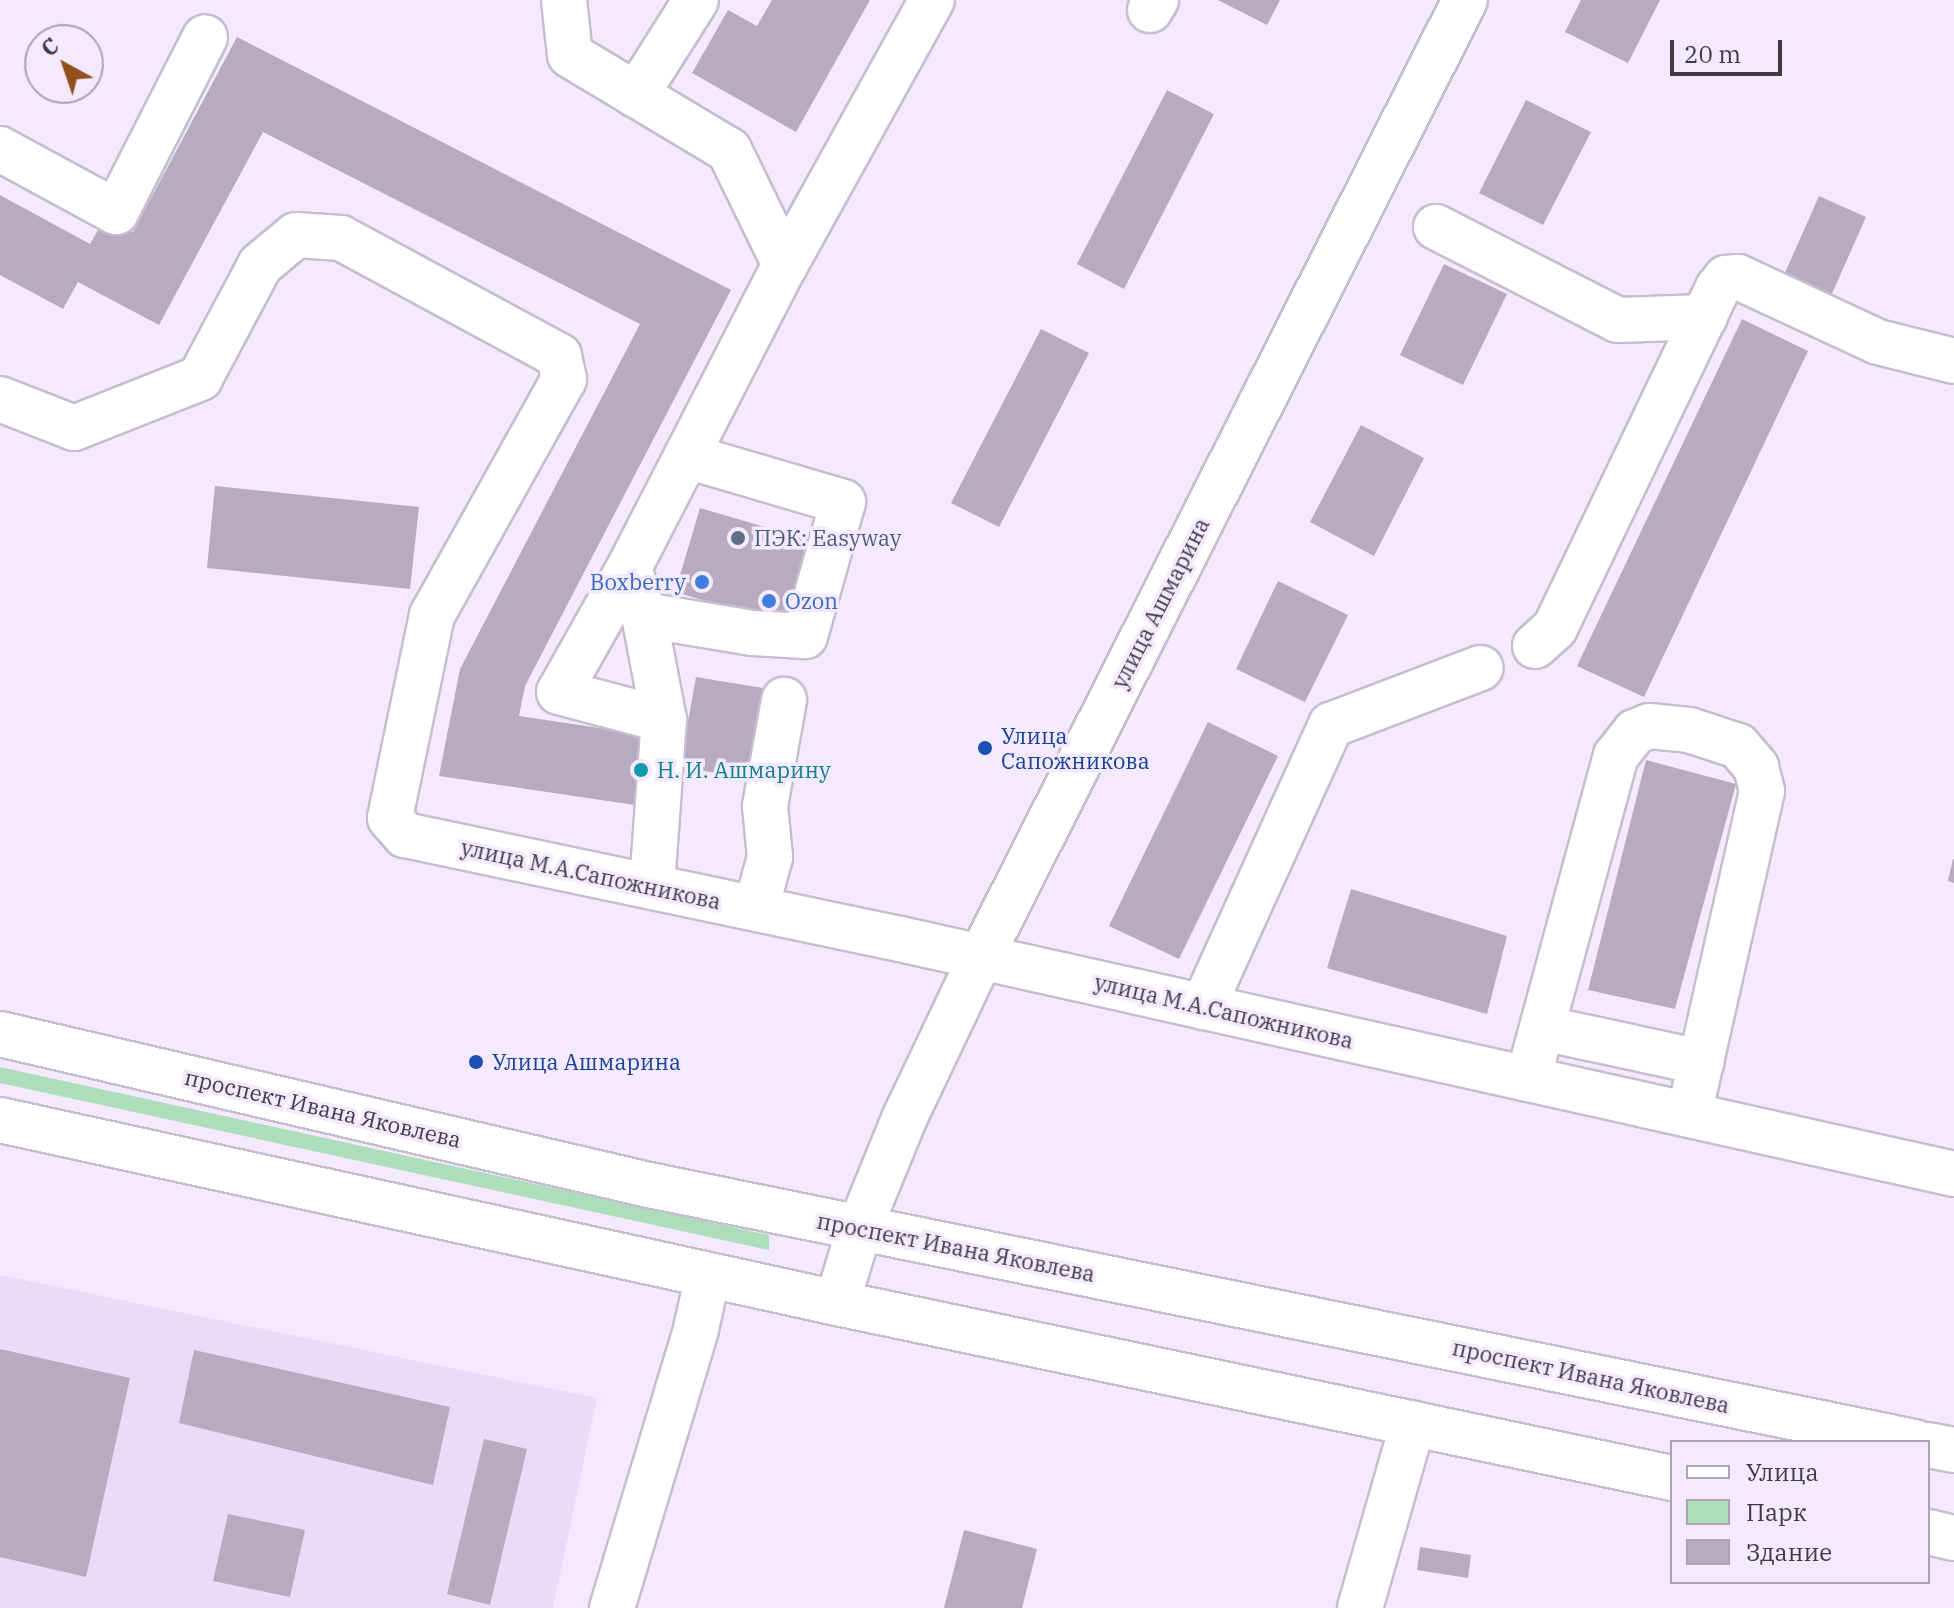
<!DOCTYPE html>
<html>
<head>
<meta charset="utf-8">
<style>
	body { margin:0 }
	#map { position:relative; width:1954px; height:1608px; overflow:hidden; background:#f4e9fe; font-family:"IBM Plex Serif",serif }
	div>[style] { position:absolute }
	[style*='--x'] { left:calc(var(--x)*1px); top:calc(var(--y)*1px); width:calc(var(--w)*1px); rotate:calc(var(--a)*1deg) }
	.built>* { inset:0; background:#eadcf6 }
	.green>* { inset:0; background:#addeb9 }
	.building>* { inset:0; background:#b6abbf }
	.roads { filter:drop-shadow(2px 0 #c7bdd0) drop-shadow(-2px 0 #c7bdd0) drop-shadow(0 2px #c7bdd0) drop-shadow(0 -2px #c7bdd0) }
	.minor>* { height:44px; margin:-22px; padding:0 22px; transform-origin:22px; border-radius:22px; background:#fff }
	.major>* { height:44px; margin:-22px; padding:0 22px; transform-origin:22px; border-radius:22px; background:#fff }
	.dots>* { width:22px; height:22px; translate:-50% -50%; box-sizing:border-box; border:4px solid #f4e9fe; border-radius:50% }
	span { translate:-50% -50%; white-space:nowrap; text-align:center; line-height:1.15; -webkit-text-stroke:7px #f4e9fe; paint-order:stroke }
	.service-label { font-size:22px; color:#4e5e75 }
	.left { translate:0 -50%; text-align:left }
	.shop-label { font-size:22px; color:#366cbe }
	.right { translate:-100% -50%; text-align:right }
	.street-label { font-size:22px; color:#3f3b43 }
	.transit-label { font-size:22px; color:#164399 }
	.culture-label { font-size:22px; color:#0d838f }
	.legend { position:absolute; left:1670px; top:1440px; width:260px; height:144px; box-sizing:border-box; background:#f4e9fe; border:2px solid #aca3b3; margin:0; padding:10px 14px; list-style:none; font-size:24px; color:#3f3b43 }
	.legend li { display:flex; align-items:center; gap:16px; height:40px }
	.legend b { width:40px; border:2px solid #aca3b3 }
	.north { position:absolute; left:24px; top:24px; width:80px; height:80px; box-sizing:border-box; background:#f4e9fe; border:2px solid #aca3b3; border-radius:50%; rotate:320deg; font-size:22px; font-weight:700; line-height:32px; text-align:center; color:#3f3b43 }
	.north::after { content:''; display:block; margin:auto; width:28px; height:36px; background:#92501e; clip-path:polygon(50% 0,100% 100%,50% 72%,0 100%) }
	.scale { position:absolute; left:1670px; top:40px; width:112px; height:36px; box-sizing:border-box; border:4px solid #3f3b43; border-top:0; padding-left:10px; font-size:24px; line-height:28px; white-space:nowrap; color:#3f3b43; -webkit-text-stroke:6px #f4e9fe; paint-order:stroke }
</style>
</head>
<body>
<div id="map">
	<div class="built">
		<div style="clip-path:polygon(0 1275px,597px 1398px,553px 1608px,0 1608px)"></div>
	</div>
	<div class="green">
		<div style="clip-path:polygon(0 1067px,769px 1235px,769px 1250px,0 1083px)"></div>
	</div>
	<div class="building">
		<div style="clip-path:polygon(772px 0,870px 0,796px 132px,692px 73px,728px 10px,757px 26px)"></div>
		<div style="clip-path:polygon(1218px 0,1280px 0,1267px 25px)"></div>
		<div style="clip-path:polygon(1581px 0,1660px 0,1628px 63px,1565px 32px)"></div>
		<div style="clip-path:polygon(237px 37px,731px 290px,525px 686px,519px 716px,647px 735px,635px 805px,439px 776px,460px 669px,640px 324px,263px 132px,159px 325px,78px 282px,63px 309px,0 275px,0 195px,90px 244px,105px 218px,133px 232px)"></div>
		<div style="clip-path:polygon(1167px 90px,1214px 114px,1124px 289px,1077px 264px)"></div>
		<div style="clip-path:polygon(1526px 100px,1591px 132px,1543px 225px,1479px 193px)"></div>
		<div style="clip-path:polygon(1819px 196px,1866px 217px,1831px 296px,1784px 275px)"></div>
		<div style="clip-path:polygon(1444px 264px,1507px 294px,1463px 385px,1400px 355px)"></div>
		<div style="clip-path:polygon(1742px 319px,1808px 351px,1644px 697px,1577px 666px)"></div>
		<div style="clip-path:polygon(1041px 329px,1089px 353px,999px 527px,951px 503px)"></div>
		<div style="clip-path:polygon(1361px 425px,1424px 458px,1374px 556px,1310px 522px)"></div>
		<div style="clip-path:polygon(215px 486px,419px 507px,410px 589px,207px 568px)"></div>
		<div style="clip-path:polygon(700px 508px,813px 541px,788px 625px,675px 592px)"></div>
		<div style="clip-path:polygon(1278px 581px,1348px 615px,1305px 702px,1236px 669px)"></div>
		<div style="clip-path:polygon(696px 677px,774px 690px,758px 780px,680px 767px)"></div>
		<div style="clip-path:polygon(1208px 722px,1278px 756px,1179px 959px,1109px 926px)"></div>
		<div style="clip-path:polygon(1646px 760px,1736px 784px,1675px 1009px,1588px 990px)"></div>
		<div style="clip-path:polygon(1953px 859px,1954px 859px,1954px 883px,1948px 881px)"></div>
		<div style="clip-path:polygon(1351px 889px,1507px 936px,1487px 1014px,1327px 968px)"></div>
		<div style="clip-path:polygon(0 1349px,130px 1378px,86px 1577px,0 1557px)"></div>
		<div style="clip-path:polygon(194px 1350px,450px 1407px,433px 1485px,179px 1423px)"></div>
		<div style="clip-path:polygon(484px 1439px,527px 1449px,490px 1605px,447px 1594px)"></div>
		<div style="clip-path:polygon(228px 1514px,305px 1530px,290px 1597px,213px 1581px)"></div>
		<div style="clip-path:polygon(964px 1530px,1037px 1549px,1022px 1608px,944px 1608px)"></div>
		<div style="clip-path:polygon(1420px 1547px,1471px 1555px,1468px 1578px,1417px 1570px)"></div>
	</div>
	<div class="roads">
		<div class="minor">
			<div style="--x:564;--y:0;--w:55;--a:83.8"></div>
			<div style="--x:570;--y:55;--w:185;--a:30.9"></div>
			<div style="--x:729;--y:150;--w:128;--a:64"></div>
			<div style="--x:1150;--y:10;--w:12;--a:-59"></div>
			<div style="--x:636;--y:95;--w:112;--a:-57.7"></div>
			<div style="--x:0;--y:149;--w:132;--a:28.5"></div>
			<div style="--x:116;--y:212;--w:196;--a:-63"></div>
			<div style="--x:1436;--y:227;--w:204;--a:27.1"></div>
			<div style="--x:1618;--y:320;--w:87;--a:-2"></div>
			<div style="--x:0;--y:399;--w:79;--a:21.4"></div>
			<div style="--x:74;--y:428;--w:136;--a:-21.6"></div>
			<div style="--x:200;--y:378;--w:128;--a:-62"></div>
			<div style="--x:260;--y:265;--w:47;--a:-39.8"></div>
			<div style="--x:296;--y:235;--w:45;--a:3.8"></div>
			<div style="--x:341;--y:238;--w:248;--a:28.4"></div>
			<div style="--x:559;--y:356;--w:24;--a:78"></div>
			<div style="--x:564;--y:379;--w:270;--a:119.2"></div>
			<div style="--x:432;--y:615;--w:207;--a:101.7"></div>
			<div style="--x:390;--y:818;--w:23;--a:49"></div>
			<div style="--x:405;--y:835;--w:506;--a:11.87"></div>
			<div style="--x:900;--y:939;--w:1080;--a:12.57"></div>
			<div style="--x:629;--y:568;--w:142;--a:119.4"></div>
			<div style="--x:559;--y:692;--w:109;--a:14.9"></div>
			<div style="--x:644;--y:615;--w:110;--a:9.4"></div>
			<div style="--x:753;--y:633;--w:52;--a:3.3"></div>
			<div style="--x:805;--y:636;--w:139;--a:-74.2"></div>
			<div style="--x:843;--y:502;--w:163;--a:-163.6"></div>
			<div style="--x:1535;--y:646;--w:27;--a:-42"></div>
			<div style="--x:1555;--y:628;--w:377;--a:-64.4"></div>
			<div style="--x:1718;--y:288;--w:13;--a:-51"></div>
			<div style="--x:1726;--y:278;--w:12;--a:-5"></div>
			<div style="--x:1738;--y:277;--w:154;--a:24.9"></div>
			<div style="--x:1878;--y:342;--w:78;--a:14"></div>
			<div style="--x:652;--y:886;--w:166;--a:-85.9"></div>
			<div style="--x:664;--y:720;--w:107;--a:-100.8"></div>
			<div style="--x:644;--y:615;--w:49;--a:-107.7"></div>
			<div style="--x:629;--y:568;--w:341;--a:-62.8"></div>
			<div style="--x:785;--y:265;--w:303;--a:-61"></div>
			<div style="--x:756;--y:908;--w:53;--a:-74.6"></div>
			<div style="--x:770;--y:857;--w:51;--a:-95.6"></div>
			<div style="--x:765;--y:806;--w:108;--a:-79.8"></div>
			<div style="--x:1203;--y:1007;--w:310;--a:-65.6"></div>
			<div style="--x:1331;--y:725;--w:160;--a:-20.9"></div>
			<div style="--x:1542;--y:1028;--w:163;--a:12.1"></div>
			<div style="--x:1528;--y:1079;--w:335;--a:-74.8"></div>
			<div style="--x:1616;--y:756;--w:31;--a:-52"></div>
			<div style="--x:1635;--y:732;--w:15;--a:-23"></div>
			<div style="--x:1649;--y:726;--w:40;--a:5.7"></div>
			<div style="--x:1689;--y:730;--w:52;--a:18.1"></div>
			<div style="--x:1738;--y:746;--w:28;--a:49"></div>
			<div style="--x:1756;--y:767;--w:25;--a:76"></div>
			<div style="--x:1762;--y:791;--w:331;--a:102.7"></div>
			<div style="--x:612;--y:1608;--w:291;--a:-73.2"></div>
			<div style="--x:696;--y:1329;--w:55;--a:-77.5"></div>
			<div style="--x:1360;--y:1608;--w:192;--a:-74"></div>
		</div>
		<div class="major">
			<div style="--x:0;--y:1034;--w:666;--a:13.1"></div>
			<div style="--x:649;--y:1185;--w:1292;--a:11.48"></div>
			<div style="--x:0;--y:1120;--w:857;--a:12.33"></div>
			<div style="--x:837;--y:1303;--w:853;--a:11.84"></div>
			<div style="--x:837;--y:1303;--w:79;--a:-73.2"></div>
			<div style="--x:860;--y:1227;--w:117;--a:-67.8"></div>
			<div style="--x:904;--y:1119;--w:179;--a:-64.6"></div>
			<div style="--x:981;--y:957;--w:1072;--a:-63.17"></div>
			<div style="--x:1928;--y:1445;--w:26;--a:11"></div>
			<div style="--x:1928;--y:1532;--w:27;--a:13"></div>
		</div>
	</div>
	<div class="dots">
		<div style="left:738px;top:538px;background:#5c6f8a"></div>
		<div style="left:702px;top:582px;background:#3f7fe0"></div>
		<div style="left:769px;top:601px;background:#3f7fe0"></div>
		<div style="left:985px;top:748px;background:#1a4fb4"></div>
		<div style="left:641px;top:770px;background:#0f9aa8"></div>
		<div style="left:476px;top:1062px;background:#1a4fb4"></div>
	</div>
	<div class="service-label">
		<span class="left" style="left:754px;top:538px">ПЭК: Easyway</span>
	</div>
	<div class="shop-label">
		<span class="right" style="left:686px;top:582px">Boxberry</span>
		<span class="left" style="left:785px;top:601px">Ozon</span>
	</div>
	<div class="street-label">
		<span style="left:1160px;top:603px;rotate:-63deg">улица Ашмарина</span>
		<span style="left:591px;top:874px;rotate:12deg">улица М.А.Сапожникова</span>
		<span style="left:1224px;top:1011px;rotate:13deg">улица М.А.Сапожникова</span>
		<span style="left:323px;top:1108px;rotate:13deg">проспект Ивана Яковлева</span>
		<span style="left:956px;top:1247px;rotate:11deg">проспект Ивана Яковлева</span>
		<span style="left:1591px;top:1376px;rotate:12deg">проспект Ивана Яковлева</span>
	</div>
	<div class="transit-label">
		<span class="left" style="left:1001px;top:748px">Улица<br>Сапожникова</span>
		<span class="left" style="left:492px;top:1062px">Улица Ашмарина</span>
	</div>
	<div class="culture-label">
		<span class="left" style="left:657px;top:770px">Н. И. Ашмарину</span>
	</div>
	<ul class="legend">
	<li><b style="height:10px;background:#fff"></b>Улица</li>
	<li><b style="height:22px;background:#addeb9"></b>Парк</li>
	<li><b style="height:22px;background:#b6abbf"></b>Здание</li>
	</ul>
	<div class="north">С</div>
	<div class="scale">20 m</div>
</div>
</body>
</html>
